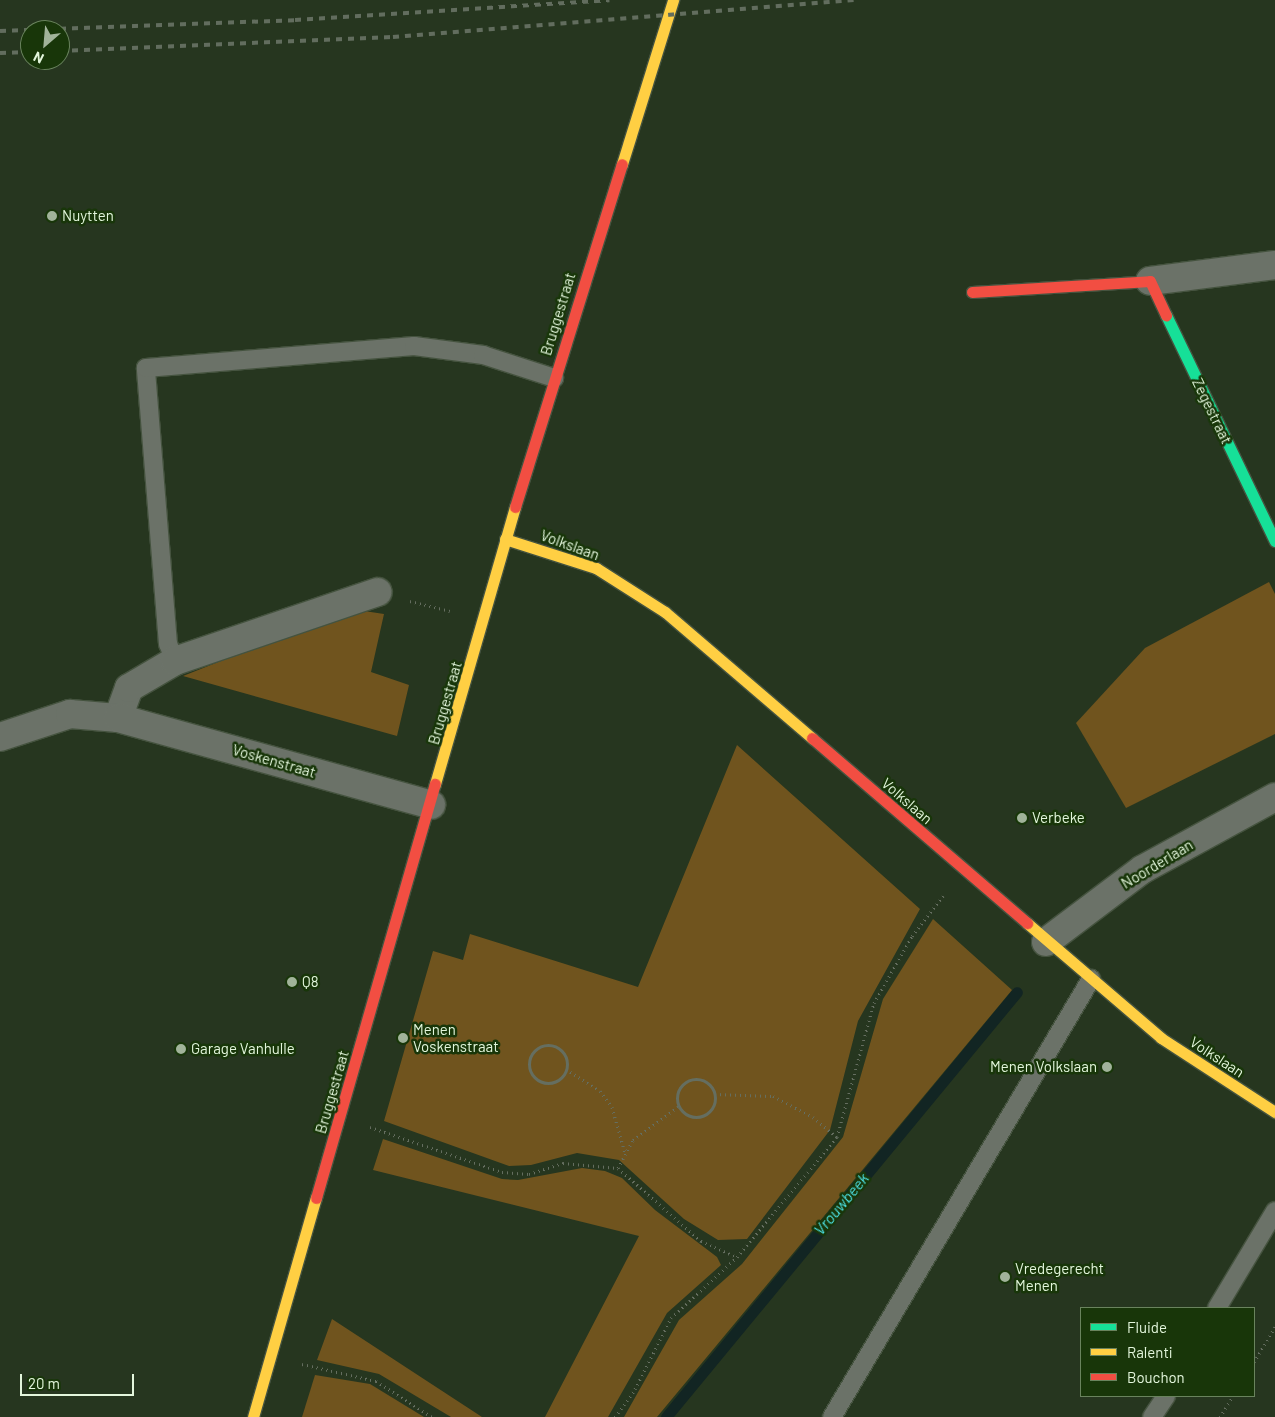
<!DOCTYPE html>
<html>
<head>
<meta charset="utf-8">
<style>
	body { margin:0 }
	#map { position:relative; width:1275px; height:1417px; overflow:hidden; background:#26361f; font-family:Barlow,sans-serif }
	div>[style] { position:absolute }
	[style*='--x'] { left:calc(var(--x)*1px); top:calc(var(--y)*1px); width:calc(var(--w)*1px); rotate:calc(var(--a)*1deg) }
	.green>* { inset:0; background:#70541e }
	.stream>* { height:11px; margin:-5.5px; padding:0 5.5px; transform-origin:5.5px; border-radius:5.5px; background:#122523 }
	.path>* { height:3px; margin-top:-1.5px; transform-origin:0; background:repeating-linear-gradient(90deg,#656e60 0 1px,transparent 0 5px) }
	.path>.ring { margin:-1.5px; padding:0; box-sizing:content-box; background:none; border:3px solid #656e60; border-radius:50% }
	.roads { filter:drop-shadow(1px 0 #45533f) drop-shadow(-1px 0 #45533f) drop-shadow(0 1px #45533f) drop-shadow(0 -1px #45533f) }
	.lane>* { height:18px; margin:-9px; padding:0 9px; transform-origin:9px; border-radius:9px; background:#6b7268 }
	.street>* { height:28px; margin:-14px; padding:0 14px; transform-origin:14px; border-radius:14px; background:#6b7268 }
	.fast>* { height:11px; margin:-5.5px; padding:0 5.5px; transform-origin:5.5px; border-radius:5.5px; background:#16e098 }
	.slow>* { height:11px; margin:-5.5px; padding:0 5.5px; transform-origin:5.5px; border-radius:5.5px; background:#ffcf43 }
	.jam>* { height:11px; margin:-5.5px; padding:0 5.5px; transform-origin:5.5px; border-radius:5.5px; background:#f24e42 }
	.rail>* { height:4px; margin-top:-2px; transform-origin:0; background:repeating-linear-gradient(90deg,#626d5e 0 6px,transparent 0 12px) }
	.dots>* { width:14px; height:14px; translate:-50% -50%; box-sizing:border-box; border:2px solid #183609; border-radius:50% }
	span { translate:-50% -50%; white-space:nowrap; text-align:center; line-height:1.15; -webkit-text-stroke:5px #183609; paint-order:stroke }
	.poi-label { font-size:15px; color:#e3f6dc }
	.left { translate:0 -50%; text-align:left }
	.right { translate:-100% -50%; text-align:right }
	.street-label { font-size:15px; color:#e3f6dc }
	.water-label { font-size:16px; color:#4de2e5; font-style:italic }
	.legend { position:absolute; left:1080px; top:1307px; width:175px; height:90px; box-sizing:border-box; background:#183609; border:1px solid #69835d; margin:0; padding:6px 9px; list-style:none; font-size:15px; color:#e3f6dc }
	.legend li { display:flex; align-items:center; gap:10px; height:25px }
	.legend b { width:25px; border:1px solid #69835d }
	.north { position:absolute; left:20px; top:20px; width:50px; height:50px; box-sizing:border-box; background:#183609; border:1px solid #69835d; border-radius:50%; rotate:207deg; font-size:14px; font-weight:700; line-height:20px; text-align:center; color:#e3f6dc }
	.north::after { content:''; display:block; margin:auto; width:18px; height:22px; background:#a1b39a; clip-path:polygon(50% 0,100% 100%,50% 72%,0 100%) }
	.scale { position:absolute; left:20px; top:1374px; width:114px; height:22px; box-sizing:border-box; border:2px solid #e3f6dc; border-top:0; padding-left:6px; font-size:15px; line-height:18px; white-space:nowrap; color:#e3f6dc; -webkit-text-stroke:4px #183609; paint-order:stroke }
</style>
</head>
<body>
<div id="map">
	<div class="green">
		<div style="clip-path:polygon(1269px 582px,1275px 594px,1275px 734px,1126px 808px,1076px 723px,1145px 648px)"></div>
		<div style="clip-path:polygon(351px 609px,384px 614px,371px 672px,409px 685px,397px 736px,183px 676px)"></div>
		<div style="clip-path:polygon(737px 745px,920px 909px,858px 1021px,830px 1130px,747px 1239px,718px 1240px,684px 1219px,619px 1160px,577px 1153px,531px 1165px,509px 1166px,384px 1121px,433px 951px,463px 960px,470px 934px,638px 987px)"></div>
		<div style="clip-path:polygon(933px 919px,1012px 990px,657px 1417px,624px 1417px,679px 1320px,742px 1264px,843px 1137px,883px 999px)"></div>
		<div style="clip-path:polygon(383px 1139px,502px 1179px,518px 1180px,582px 1168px,605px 1171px,622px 1178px,655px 1210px,717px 1257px,721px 1265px,667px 1313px,608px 1417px,545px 1417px,639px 1236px,373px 1170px)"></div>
		<div style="clip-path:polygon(332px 1319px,482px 1417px,451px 1417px,379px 1374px,317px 1360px)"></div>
		<div style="clip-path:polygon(315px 1375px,370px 1384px,424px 1417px,302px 1417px)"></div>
	</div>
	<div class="stream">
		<div style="--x:666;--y:1417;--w:551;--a:-50.45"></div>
	</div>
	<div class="path">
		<div style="--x:410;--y:601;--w:41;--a:14"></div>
		<div class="ring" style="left:529px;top:1045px;width:35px;height:35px"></div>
		<div style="--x:566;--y:1069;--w:40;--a:32.9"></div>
		<div style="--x:600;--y:1091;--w:20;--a:53"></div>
		<div style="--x:612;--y:1107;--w:48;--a:74.2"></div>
		<div class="ring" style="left:677px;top:1079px;width:35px;height:35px"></div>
		<div style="--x:715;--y:1094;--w:58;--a:2"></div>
		<div style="--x:773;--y:1096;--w:45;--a:27.7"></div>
		<div style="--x:813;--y:1117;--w:31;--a:40"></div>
		<div style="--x:370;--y:1127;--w:139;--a:18.8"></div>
		<div style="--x:502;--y:1172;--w:27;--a:4"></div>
		<div style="--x:529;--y:1174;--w:36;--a:-18"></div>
		<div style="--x:563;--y:1163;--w:55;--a:5.2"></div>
		<div style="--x:618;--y:1168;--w:111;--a:41.3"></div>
		<div style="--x:701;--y:1241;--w:39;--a:24"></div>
		<div style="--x:618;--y:1168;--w:32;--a:-62"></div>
		<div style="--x:633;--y:1140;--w:57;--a:-36.5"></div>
		<div style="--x:1254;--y:1362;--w:41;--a:-59"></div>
		<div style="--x:302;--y:1364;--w:76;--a:12.9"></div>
		<div style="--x:376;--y:1381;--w:67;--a:32.7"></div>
		<div style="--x:615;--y:1417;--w:34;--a:-54"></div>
		<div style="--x:635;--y:1389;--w:80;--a:-63.1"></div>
		<div style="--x:671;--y:1318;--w:90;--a:-42.7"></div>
		<div style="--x:737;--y:1257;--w:156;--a:-50.2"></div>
		<div style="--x:837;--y:1137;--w:139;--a:-74.6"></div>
		<div style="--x:874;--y:1003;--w:77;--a:-60.4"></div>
		<div style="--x:912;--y:936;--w:51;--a:-52.2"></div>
		<div style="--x:1220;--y:1417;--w:25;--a:-58"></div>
	</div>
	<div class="roads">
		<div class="lane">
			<div style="--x:175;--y:661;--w:18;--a:-112"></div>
			<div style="--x:168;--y:644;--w:277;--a:-94.6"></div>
			<div style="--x:146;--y:368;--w:269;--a:-4.7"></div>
			<div style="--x:414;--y:346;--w:70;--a:7.4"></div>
			<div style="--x:483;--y:355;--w:75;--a:17.9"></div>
			<div style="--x:1217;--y:1308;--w:113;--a:-59.1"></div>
			<div style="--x:832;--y:1417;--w:509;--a:-59.4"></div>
			<div style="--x:1152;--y:1417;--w:25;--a:-56"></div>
		</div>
		<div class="street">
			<div style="--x:1150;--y:281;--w:126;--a:-7.3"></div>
			<div style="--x:118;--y:718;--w:32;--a:-70"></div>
			<div style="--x:129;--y:688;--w:53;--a:-30.4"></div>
			<div style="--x:175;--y:661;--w:214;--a:-18.8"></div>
			<div style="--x:0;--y:737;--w:74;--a:-18.2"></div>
			<div style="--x:70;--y:714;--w:48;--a:4.8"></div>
			<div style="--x:118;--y:718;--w:325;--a:15.5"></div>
			<div style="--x:1046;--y:942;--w:121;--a:-37"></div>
			<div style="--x:1143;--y:869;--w:150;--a:-28.6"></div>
		</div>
		<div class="fast">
			<div style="--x:1166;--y:315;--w:251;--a:64.3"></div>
		</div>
		<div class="slow">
			<div style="--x:622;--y:164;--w:172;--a:-72.7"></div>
			<div style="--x:505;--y:539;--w:96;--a:17.7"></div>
			<div style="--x:596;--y:568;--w:82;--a:32.5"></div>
			<div style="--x:665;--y:612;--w:194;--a:40.6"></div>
			<div style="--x:435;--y:784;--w:288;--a:-73.9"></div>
			<div style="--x:1027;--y:923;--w:177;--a:40.6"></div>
			<div style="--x:1161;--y:1038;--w:136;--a:33"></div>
			<div style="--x:253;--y:1417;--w:228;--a:-74"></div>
		</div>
		<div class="jam">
			<div style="--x:972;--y:292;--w:178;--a:-3.5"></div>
			<div style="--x:1150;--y:281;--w:38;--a:65"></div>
			<div style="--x:515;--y:507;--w:359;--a:-72.7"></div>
			<div style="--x:812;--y:738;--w:284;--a:40.7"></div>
			<div style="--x:316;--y:1198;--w:431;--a:-74"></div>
		</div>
	</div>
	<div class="rail">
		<div style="--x:0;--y:31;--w:295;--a:-2.1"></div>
		<div style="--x:295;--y:20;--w:315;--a:-3.6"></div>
		<div style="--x:60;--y:51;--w:333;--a:-2.4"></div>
		<div style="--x:393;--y:37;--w:462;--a:-4.6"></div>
		<div style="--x:0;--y:53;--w:30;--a:-2"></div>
	</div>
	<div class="dots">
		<div style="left:52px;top:216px;background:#a1b39a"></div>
		<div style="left:1022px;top:818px;background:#a1b39a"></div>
		<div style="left:292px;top:982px;background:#a1b39a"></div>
		<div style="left:403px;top:1038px;background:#a1b39a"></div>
		<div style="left:181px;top:1049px;background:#a1b39a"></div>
		<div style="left:1107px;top:1067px;background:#a1b39a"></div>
		<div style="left:1005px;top:1277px;background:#a1b39a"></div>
	</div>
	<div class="poi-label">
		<span class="left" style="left:62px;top:216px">Nuytten</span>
		<span class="left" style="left:1032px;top:818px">Verbeke</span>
		<span class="left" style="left:302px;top:982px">Q8</span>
		<span class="left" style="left:413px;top:1038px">Menen<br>Voskenstraat</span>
		<span class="left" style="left:191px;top:1049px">Garage Vanhulle</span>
		<span class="right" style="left:1097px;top:1067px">Menen Volkslaan</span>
		<span class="left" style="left:1015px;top:1277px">Vredegerecht<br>Menen</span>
	</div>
	<div class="street-label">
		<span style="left:558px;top:314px;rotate:-73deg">Bruggestraat</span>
		<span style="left:1212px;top:411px;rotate:64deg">Zegestraat</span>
		<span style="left:570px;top:545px;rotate:20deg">Volkslaan</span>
		<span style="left:445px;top:703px;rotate:-74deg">Bruggestraat</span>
		<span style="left:274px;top:761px;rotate:16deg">Voskenstraat</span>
		<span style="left:907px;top:801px;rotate:41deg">Volkslaan</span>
		<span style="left:1157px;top:864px;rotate:-31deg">Noorderlaan</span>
		<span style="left:1217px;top:1057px;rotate:33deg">Volkslaan</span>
		<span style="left:332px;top:1092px;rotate:-74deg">Bruggestraat</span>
	</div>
	<div class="water-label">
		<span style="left:841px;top:1204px;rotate:-50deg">Vrouwbeek</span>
	</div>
	<ul class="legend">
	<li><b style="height:6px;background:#16e098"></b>Fluide</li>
	<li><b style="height:6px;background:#ffcf43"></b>Ralenti</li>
	<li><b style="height:6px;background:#f24e42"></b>Bouchon</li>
	</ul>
	<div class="north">N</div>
	<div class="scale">20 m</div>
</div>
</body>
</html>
